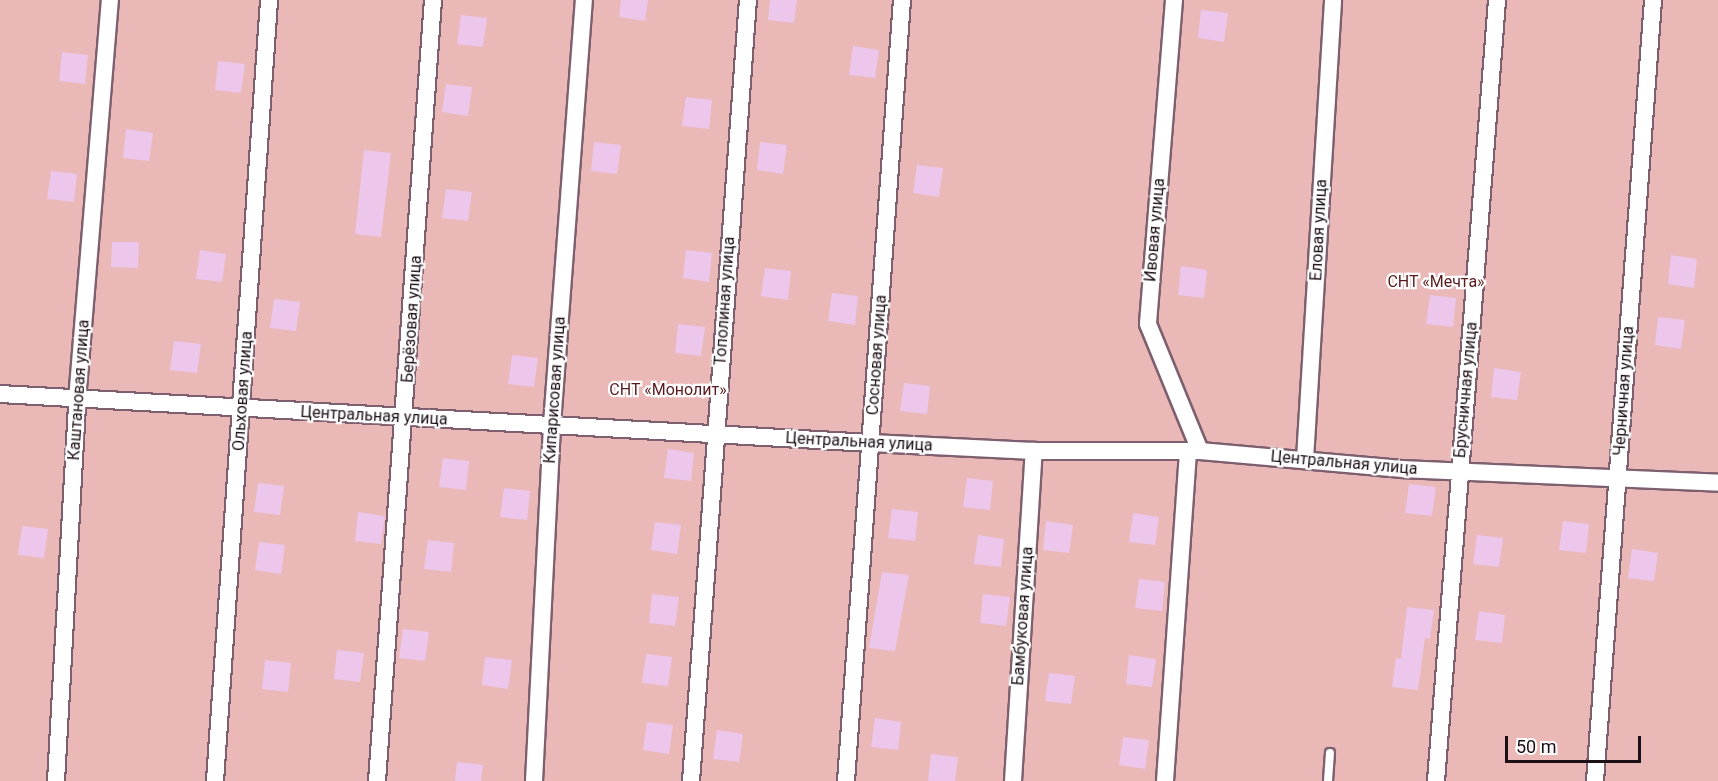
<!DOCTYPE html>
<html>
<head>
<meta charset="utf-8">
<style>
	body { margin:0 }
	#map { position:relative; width:1718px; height:781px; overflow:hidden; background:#fcedf4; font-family:Roboto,sans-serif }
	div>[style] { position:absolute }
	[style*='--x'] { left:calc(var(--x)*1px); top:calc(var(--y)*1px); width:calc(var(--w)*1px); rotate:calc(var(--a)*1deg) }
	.green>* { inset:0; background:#eab8b6 }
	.building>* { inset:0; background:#ecc6eb }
	.roads { filter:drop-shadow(2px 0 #7d5f6f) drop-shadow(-2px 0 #7d5f6f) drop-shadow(0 2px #7d5f6f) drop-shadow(0 -2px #7d5f6f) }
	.lane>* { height:8px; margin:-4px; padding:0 4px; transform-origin:4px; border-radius:4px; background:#fff }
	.street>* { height:16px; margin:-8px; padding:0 8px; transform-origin:8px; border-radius:8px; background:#fff }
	span { translate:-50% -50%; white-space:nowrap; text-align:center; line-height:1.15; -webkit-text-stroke:4.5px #fff; paint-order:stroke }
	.street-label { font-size:16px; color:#1c1017 }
	.park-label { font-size:16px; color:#5a1a1d }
	.scale { position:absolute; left:1505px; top:736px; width:136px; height:27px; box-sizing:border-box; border:3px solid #1c1017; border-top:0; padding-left:8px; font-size:18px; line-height:21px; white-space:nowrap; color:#1c1017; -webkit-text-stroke:4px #fff; paint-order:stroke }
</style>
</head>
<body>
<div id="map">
	<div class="green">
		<div style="clip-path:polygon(0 0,1718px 0,1718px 781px,0 781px)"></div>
	</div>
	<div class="building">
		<div style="clip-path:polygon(621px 0,648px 0,645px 21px,619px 17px)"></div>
		<div style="clip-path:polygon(770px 0,797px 0,794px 23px,768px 20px)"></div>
		<div style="clip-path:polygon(1201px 10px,1228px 13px,1224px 42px,1198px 38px)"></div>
		<div style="clip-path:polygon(461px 15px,487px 18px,483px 47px,457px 44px)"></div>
		<div style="clip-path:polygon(853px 46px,879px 50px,875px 78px,849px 75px)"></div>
		<div style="clip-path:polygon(62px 52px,88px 55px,85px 84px,59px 81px)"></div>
		<div style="clip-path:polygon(218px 61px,245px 64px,241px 93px,215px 90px)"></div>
		<div style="clip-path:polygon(446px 84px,472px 87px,468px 116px,442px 112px)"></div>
		<div style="clip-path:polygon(686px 97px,712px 100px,709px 129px,682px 126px)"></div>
		<div style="clip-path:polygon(126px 129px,153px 133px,149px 161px,123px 158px)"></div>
		<div style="clip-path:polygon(594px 142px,621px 145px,617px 174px,591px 171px)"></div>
		<div style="clip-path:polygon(760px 142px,787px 145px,783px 174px,757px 170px)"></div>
		<div style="clip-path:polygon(364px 150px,391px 153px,381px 237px,355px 234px)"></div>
		<div style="clip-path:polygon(917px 165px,943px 168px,939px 197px,913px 193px)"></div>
		<div style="clip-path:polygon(51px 171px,77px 174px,74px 202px,47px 199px)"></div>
		<div style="clip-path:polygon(446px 189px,472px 192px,468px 221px,442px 218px)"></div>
		<div style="clip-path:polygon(112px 242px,139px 242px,138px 268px,111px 267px)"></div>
		<div style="clip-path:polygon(200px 250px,226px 254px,222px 282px,196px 279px)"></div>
		<div style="clip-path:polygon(686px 250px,712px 253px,709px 282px,683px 278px)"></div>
		<div style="clip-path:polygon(1671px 255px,1697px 259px,1694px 288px,1668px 284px)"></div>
		<div style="clip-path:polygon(1181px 266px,1207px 270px,1204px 298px,1178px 295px)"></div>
		<div style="clip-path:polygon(765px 268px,791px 271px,788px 300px,761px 296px)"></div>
		<div style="clip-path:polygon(832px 293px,858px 296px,855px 325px,828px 321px)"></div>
		<div style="clip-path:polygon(1430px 295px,1456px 298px,1453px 327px,1426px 324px)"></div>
		<div style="clip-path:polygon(274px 299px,300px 302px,296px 331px,270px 328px)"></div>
		<div style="clip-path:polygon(1658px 317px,1685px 320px,1681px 349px,1655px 345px)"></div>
		<div style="clip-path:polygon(678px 324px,705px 327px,701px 356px,675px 353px)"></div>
		<div style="clip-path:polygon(174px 341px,201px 344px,197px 373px,170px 370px)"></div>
		<div style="clip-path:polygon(512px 355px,538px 358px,534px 387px,508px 384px)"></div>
		<div style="clip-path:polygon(1494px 368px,1521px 372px,1517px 400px,1491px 397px)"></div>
		<div style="clip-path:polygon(904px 383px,930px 386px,927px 414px,900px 411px)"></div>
		<div style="clip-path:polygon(668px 449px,694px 453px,691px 481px,664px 478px)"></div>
		<div style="clip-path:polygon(443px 458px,469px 461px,466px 490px,439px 487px)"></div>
		<div style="clip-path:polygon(967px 478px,993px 481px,990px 510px,963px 507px)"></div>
		<div style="clip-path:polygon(258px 483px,284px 486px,280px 515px,254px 512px)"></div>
		<div style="clip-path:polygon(1409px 484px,1436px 487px,1432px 516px,1405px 513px)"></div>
		<div style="clip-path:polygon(504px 488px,530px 491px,527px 520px,500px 517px)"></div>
		<div style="clip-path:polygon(892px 509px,918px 512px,915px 541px,888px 538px)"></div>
		<div style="clip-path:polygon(358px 512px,385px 516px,381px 544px,355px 541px)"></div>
		<div style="clip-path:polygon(1133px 513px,1159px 517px,1155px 545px,1129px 542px)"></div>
		<div style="clip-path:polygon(1046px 521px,1073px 525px,1069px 553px,1043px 550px)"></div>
		<div style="clip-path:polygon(1563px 521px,1589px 524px,1586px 553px,1559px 550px)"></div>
		<div style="clip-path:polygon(655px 522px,681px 525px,677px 554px,651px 550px)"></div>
		<div style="clip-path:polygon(22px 526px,48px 529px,44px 558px,18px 555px)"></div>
		<div style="clip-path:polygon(978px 535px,1004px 539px,1001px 567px,974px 564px)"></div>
		<div style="clip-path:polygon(1477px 535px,1503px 538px,1499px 567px,1473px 564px)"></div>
		<div style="clip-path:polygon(428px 540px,454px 543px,451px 572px,424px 569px)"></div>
		<div style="clip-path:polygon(259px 542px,285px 545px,281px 574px,255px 570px)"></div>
		<div style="clip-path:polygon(1632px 549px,1658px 553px,1654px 581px,1628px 578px)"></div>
		<div style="clip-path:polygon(882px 572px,909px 575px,895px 651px,869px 648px)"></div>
		<div style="clip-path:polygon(1139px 579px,1165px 582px,1162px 611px,1135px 608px)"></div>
		<div style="clip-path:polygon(652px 594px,679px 597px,675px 626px,649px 623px)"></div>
		<div style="clip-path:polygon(983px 594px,1010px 597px,1006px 626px,980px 623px)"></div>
		<div style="clip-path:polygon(1407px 607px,1434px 610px,1430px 639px,1425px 638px,1418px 690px,1392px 687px,1396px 658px,1401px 659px)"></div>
		<div style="clip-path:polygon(1479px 611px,1505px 615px,1502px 643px,1475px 640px)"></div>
		<div style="clip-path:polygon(403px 629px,429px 632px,425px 661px,399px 658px)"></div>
		<div style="clip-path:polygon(337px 650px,364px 653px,360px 682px,334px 679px)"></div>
		<div style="clip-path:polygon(646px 654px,672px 657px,668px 686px,642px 683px)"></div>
		<div style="clip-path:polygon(1129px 655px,1156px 659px,1152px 687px,1126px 684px)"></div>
		<div style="clip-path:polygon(485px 657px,512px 660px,508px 689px,482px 685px)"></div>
		<div style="clip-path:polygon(265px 660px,291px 663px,288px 692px,262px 689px)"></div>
		<div style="clip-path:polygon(1049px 673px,1075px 676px,1071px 704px,1045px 701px)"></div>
		<div style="clip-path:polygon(875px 718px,901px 722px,898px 750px,871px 747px)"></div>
		<div style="clip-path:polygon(647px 722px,673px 725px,669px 754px,643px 750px)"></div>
		<div style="clip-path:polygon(717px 730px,743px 734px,739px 762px,713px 759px)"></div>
		<div style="clip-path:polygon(1123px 737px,1149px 740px,1145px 769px,1119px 765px)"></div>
		<div style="clip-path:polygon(931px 754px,958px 757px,955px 781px,928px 781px)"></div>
		<div style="clip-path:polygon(457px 762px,483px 765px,481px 781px,455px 781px)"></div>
	</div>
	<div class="roads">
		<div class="lane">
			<div style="--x:1328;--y:781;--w:28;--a:-86"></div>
		</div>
		<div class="street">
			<div style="--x:1174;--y:0;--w:325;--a:94.6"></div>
			<div style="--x:1148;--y:324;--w:137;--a:67.7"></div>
			<div style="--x:0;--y:394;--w:872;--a:3.22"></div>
			<div style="--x:871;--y:443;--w:163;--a:2.8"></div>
			<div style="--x:1034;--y:451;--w:166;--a:0"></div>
			<div style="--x:1200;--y:451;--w:204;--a:5.1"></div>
			<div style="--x:1403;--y:469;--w:315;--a:2.5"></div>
			<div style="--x:1305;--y:459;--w:460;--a:-86.5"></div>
			<div style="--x:56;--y:781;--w:382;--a:-86.8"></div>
			<div style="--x:77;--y:400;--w:401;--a:-85.3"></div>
			<div style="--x:215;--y:781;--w:783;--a:-86.04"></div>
			<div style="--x:377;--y:781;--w:783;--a:-85.9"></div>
			<div style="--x:534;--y:781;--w:357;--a:-87.1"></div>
			<div style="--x:552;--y:424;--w:425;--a:-85.7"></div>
			<div style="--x:691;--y:781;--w:783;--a:-85.83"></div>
			<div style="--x:846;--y:781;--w:783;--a:-85.9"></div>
			<div style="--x:1013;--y:781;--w:331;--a:-86.4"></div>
			<div style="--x:1165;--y:781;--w:330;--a:-86"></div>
			<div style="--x:1436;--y:781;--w:783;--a:-85.53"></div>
			<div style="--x:1595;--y:781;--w:783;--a:-85.75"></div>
		</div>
	</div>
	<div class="street-label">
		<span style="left:1155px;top:230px;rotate:-85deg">Ивовая улица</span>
		<span style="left:1319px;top:230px;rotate:-87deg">Еловая улица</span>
		<span style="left:725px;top:301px;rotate:-86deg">Тополиная улица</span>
		<span style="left:412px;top:319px;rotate:-86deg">Берёзовая улица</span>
		<span style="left:877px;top:355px;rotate:-86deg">Сосновая улица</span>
		<span style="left:79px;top:390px;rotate:-86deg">Каштановая улица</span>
		<span style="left:555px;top:390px;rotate:-86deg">Кипарисовая улица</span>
		<span style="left:1466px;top:390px;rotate:-85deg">Брусничная улица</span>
		<span style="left:243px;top:391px;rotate:-86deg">Ольховая улица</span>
		<span style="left:1624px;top:391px;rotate:-86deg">Черничная улица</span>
		<span style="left:374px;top:416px;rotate:3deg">Центральная улица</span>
		<span style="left:859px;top:442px;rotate:3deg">Центральная улица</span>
		<span style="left:1344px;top:463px;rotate:5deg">Центральная улица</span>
		<span style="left:1023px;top:616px;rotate:-86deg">Бамбуковая улица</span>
	</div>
	<div class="park-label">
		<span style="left:1436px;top:282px">СНТ «Мечта»</span>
		<span style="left:668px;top:390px">СНТ «Монолит»</span>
	</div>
	<div class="scale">50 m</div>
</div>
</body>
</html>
